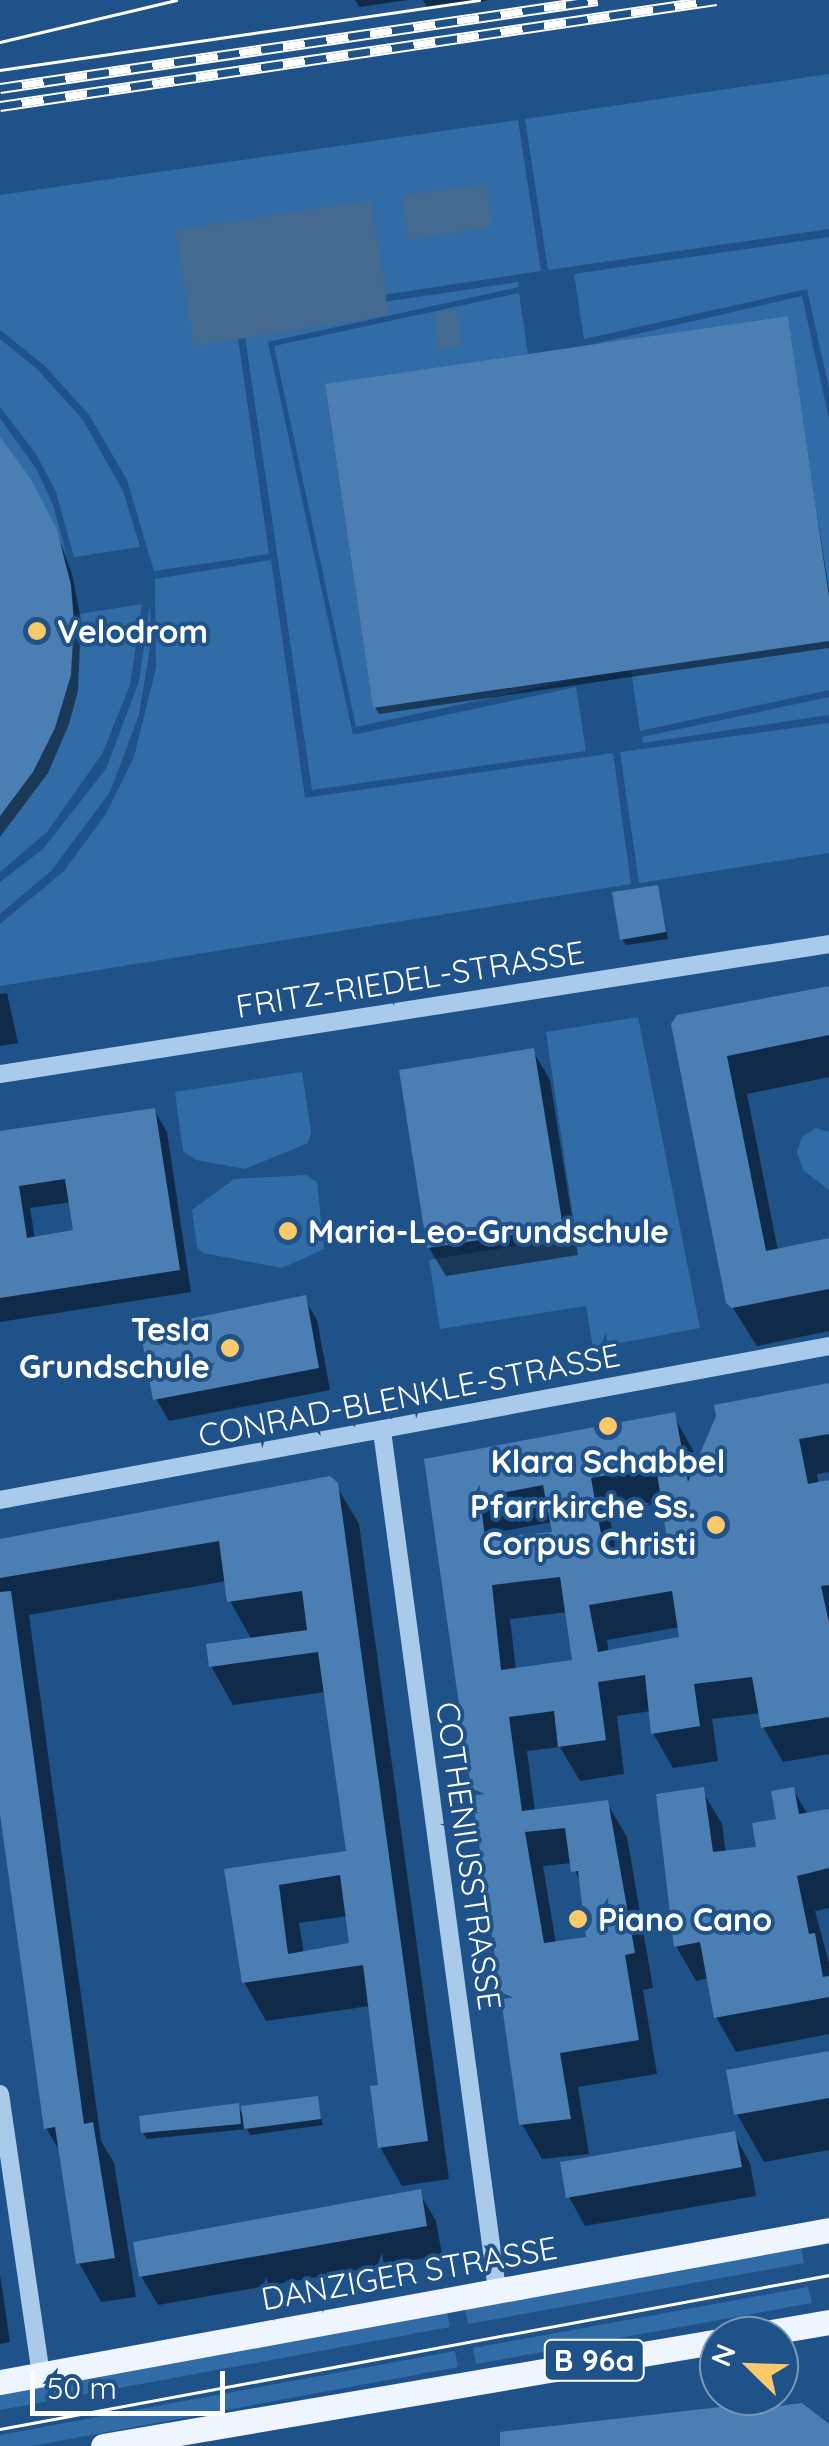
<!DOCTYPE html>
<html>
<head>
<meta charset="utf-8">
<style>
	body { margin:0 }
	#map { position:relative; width:829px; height:2446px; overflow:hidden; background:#1f5289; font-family:Quicksand,sans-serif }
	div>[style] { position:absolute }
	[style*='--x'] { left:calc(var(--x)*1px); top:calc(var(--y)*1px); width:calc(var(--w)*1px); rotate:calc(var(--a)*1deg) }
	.green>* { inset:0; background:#326ca7 }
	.water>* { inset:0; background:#456a91 }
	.shadow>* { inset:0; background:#0007 }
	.building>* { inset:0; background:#4b7eb3 }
	.minor>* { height:18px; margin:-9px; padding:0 9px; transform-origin:9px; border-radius:9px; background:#a9caeb }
	.major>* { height:25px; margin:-12.5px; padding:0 12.5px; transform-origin:12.5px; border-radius:12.5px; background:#eef5fe }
	.tram>* { height:2.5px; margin:-1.25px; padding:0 1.25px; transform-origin:1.25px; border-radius:1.25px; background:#fff }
	.rail>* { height:11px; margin-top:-5.5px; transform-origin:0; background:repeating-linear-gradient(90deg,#1f5289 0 22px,#fff 0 44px); box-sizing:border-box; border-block:2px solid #fff }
	.dots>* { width:28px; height:28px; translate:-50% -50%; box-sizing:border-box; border:5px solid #1f5289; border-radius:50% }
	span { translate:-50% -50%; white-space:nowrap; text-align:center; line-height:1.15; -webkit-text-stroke:8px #1f5289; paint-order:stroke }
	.shield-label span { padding:2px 8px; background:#1f5289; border:2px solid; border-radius:8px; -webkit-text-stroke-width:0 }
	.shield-label { font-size:30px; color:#fff; font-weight:700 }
	.poi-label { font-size:32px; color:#fff; font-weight:700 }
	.left { translate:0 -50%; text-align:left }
	.right { translate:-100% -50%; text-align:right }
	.street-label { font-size:32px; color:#fff }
	.north { position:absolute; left:699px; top:2316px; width:100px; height:100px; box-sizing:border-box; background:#1f5289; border:2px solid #7997b8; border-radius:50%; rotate:293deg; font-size:28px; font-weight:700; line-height:40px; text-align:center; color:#fff }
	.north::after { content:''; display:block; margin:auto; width:35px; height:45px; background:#fac969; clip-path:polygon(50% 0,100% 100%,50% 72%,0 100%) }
	.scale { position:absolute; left:30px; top:2371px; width:195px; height:45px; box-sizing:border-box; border:5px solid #fff; border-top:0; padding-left:12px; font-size:30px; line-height:35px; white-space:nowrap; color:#fff; -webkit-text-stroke:8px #1f5289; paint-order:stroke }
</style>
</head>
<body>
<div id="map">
	<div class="green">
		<div style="clip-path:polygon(829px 74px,829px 229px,548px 270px,525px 119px)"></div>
		<div style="clip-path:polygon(518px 120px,541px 271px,235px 317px,269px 554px,154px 571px,127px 480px,90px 416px,45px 366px,0 330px,0 195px)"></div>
		<div style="clip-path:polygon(829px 237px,829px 388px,807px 289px,584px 339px,574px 274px)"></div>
		<div style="clip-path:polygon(518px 282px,519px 287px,268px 342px,353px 735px,576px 687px,586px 751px,312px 790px,243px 323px)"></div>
		<div style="clip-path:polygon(519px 293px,528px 354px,325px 385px,373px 708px,576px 679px,356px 727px,274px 346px)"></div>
		<div style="clip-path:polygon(802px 296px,829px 419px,829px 597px,788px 316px,585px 346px)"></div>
		<div style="clip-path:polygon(0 339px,37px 369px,83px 420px,123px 491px,140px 547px,74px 557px,56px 492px,36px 454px,0 407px)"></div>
		<div style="clip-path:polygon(0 418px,37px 470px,53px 505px,67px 556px,31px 479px,0 439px)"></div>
		<div style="clip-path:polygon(271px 560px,305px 798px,613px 753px,631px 884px,0 986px,0 924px,64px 871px,106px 814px,134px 757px,156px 668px,155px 579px)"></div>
		<div style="clip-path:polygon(142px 604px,130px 685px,102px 754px,47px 832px,0 872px,0 815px,33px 772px,55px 728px,71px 675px,74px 615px)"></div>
		<div style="clip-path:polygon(150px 604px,151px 642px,139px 715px,110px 792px,51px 871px,0 914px,0 882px,43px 849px,106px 769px,139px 681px)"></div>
		<div style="clip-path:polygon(829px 641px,829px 690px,640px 731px,631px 670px)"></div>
		<div style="clip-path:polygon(829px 697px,829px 715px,643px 743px,642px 737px)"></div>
		<div style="clip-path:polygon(829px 723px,829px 853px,639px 883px,620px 752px)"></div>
		<div style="clip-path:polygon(638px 1017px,700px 1328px,593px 1348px,586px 1306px,440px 1329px,429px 1260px,576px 1236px,546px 1032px)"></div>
		<div style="clip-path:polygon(302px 1072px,311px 1132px,308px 1143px,245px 1169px,196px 1160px,183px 1151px,175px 1092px)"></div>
		<div style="clip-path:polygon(816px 1128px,829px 1132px,829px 1190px,803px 1170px,797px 1152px,802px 1137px)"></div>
		<div style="clip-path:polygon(306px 1175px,317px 1182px,324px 1249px,282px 1268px,203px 1253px,197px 1247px,192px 1210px,234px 1179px)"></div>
		<div style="clip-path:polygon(801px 2246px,804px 2263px,468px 2324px,465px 2308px)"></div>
		<div style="clip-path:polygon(808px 2287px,812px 2303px,476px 2364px,473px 2348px)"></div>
		<div style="clip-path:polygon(447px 2312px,450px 2327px,0 2410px,0 2393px)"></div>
		<div style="clip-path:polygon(455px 2351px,458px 2367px,32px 2446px,0 2446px,0 2435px)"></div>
	</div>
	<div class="water">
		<div style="clip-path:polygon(485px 184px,492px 227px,409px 240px,403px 196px)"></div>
		<div style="clip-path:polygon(370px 200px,389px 315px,194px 346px,176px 231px)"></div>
		<div style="clip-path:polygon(457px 310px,462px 346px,439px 349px,434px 313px)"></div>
	</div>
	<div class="shadow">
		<div style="clip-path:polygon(355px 0,408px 0,359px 7px)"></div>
		<div style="clip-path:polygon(423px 0,491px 0,428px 9px)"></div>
		<div style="clip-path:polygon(786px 319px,829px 590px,829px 648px,379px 714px,375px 707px)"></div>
		<div style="clip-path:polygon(0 445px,51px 519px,72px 574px,81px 620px,78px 691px,69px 724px,48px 773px,0 837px)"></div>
		<div style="clip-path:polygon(657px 888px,668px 939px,626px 945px,622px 939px)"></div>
		<div style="clip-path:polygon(829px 989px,829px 1077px,747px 1094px,778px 1251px,829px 1241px,829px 1331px,757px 1346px,729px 1302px,674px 1025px)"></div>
		<div style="clip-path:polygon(7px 993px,18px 1043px,0 1046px,0 994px)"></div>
		<div style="clip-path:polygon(533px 1051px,550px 1080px,578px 1255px,446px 1276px,429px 1248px)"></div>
		<div style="clip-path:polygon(evenodd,154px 1110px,167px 1132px,191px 1292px,0 1322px,0 1134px,154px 1110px,71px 1202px,76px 1232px,35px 1239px,30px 1208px,71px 1202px)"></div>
		<div style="clip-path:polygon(304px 1298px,317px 1320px,330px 1390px,169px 1421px,156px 1399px)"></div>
		<div style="clip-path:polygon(evenodd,829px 1386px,829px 1472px,817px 1474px,819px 1485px,829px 1483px,829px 1754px,783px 1762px,763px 1727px,761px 1713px,712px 1719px,718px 1761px,673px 1768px,653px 1733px,651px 1711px,617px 1716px,624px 1774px,580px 1781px,560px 1747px,527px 1751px,535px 1812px,607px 1803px,627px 1837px,653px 1988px,643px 1990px,657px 2074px,578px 2087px,589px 2154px,542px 2159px,522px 2124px,426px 1461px,673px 1415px,693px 1450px,697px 1468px,829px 1386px,664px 1502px,670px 1541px,616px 1551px,609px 1512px,664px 1502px,829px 1386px,552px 1522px,554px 1535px,499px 1539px,498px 1532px,552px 1522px,829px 1386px,568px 1612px,575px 1662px,516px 1670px,510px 1619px,568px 1612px,829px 1386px,680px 1627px,682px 1639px,609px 1653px,607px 1640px,680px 1627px,829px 1386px,572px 1863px,582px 1886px,589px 1939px,556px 1944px,543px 1866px,572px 1863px)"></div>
		<div style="clip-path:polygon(evenodd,336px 1485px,359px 1524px,449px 2179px,402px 2186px,380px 2147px,381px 2087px,370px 2006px,266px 2021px,244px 1982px,227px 1871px,349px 1853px,326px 1692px,233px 1705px,211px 1666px,252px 1640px,230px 1601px,227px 1581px,29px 1615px,101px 2141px,114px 2163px,136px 2297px,101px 2302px,79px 2263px,62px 2155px,46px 2128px,0 1796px,0 1541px,336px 1485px,348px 1916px,352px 1945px,304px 1954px,299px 1923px,348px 1916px)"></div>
		<div style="clip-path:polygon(793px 1789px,808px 1815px,829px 1811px,829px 1908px,815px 1911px,829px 1963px,829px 2034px,736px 2052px,716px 2017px,709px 1978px,696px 1981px,676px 1946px,702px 1790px,722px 1824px,726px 1853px,759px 1849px)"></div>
		<div style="clip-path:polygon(829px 2053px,829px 2150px,764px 2162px,737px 2114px)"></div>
		<div style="clip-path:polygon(316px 2099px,323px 2125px,250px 2135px,247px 2129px,147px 2139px,143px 2133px,237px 2105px,245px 2119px)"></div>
		<div style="clip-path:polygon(734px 2134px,750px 2163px,756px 2196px,585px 2226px,569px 2197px)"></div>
		<div style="clip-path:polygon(419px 2192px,436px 2221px,442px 2255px,158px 2305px,141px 2276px)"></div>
		<div style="clip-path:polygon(0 2274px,10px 2342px,0 2344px)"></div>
	</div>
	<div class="building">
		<div style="clip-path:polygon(788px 316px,829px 597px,829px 641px,373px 708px,325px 384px)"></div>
		<div style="clip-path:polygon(0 437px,31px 479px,57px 530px,71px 585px,74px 622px,71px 675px,55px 728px,33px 772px,0 816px)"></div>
		<div style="clip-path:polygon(658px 885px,666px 932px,620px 940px,612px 892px)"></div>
		<div style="clip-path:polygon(829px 986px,829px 1035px,727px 1056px,766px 1251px,829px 1238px,829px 1289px,732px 1308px,726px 1303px,671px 1024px,677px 1015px)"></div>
		<div style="clip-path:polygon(534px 1048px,563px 1227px,427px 1248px,399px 1070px)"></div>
		<div style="clip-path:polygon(evenodd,155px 1108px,180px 1270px,0 1298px,0 1131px,155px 1108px,65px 1179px,73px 1230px,27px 1238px,19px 1186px,65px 1179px)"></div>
		<div style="clip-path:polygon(306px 1295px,319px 1368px,153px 1400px,140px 1329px)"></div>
		<div style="clip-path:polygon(evenodd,829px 1383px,829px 1434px,799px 1439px,808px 1484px,829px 1480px,829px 1585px,821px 1586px,829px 1623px,829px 1717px,761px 1728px,752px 1677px,694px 1684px,700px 1726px,651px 1734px,645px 1675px,598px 1682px,606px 1740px,558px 1747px,554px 1711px,509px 1717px,522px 1811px,608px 1800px,635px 1953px,625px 1955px,639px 2040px,560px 2053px,571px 2119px,519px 2125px,424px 1459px,675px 1412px,688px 1482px,716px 1416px,714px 1405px,829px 1383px,656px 1466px,667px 1539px,604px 1550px,591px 1478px,656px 1466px,829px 1383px,543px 1485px,552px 1532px,485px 1538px,480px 1497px,543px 1485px,829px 1383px,560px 1577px,572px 1660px,501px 1670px,492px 1585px,560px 1577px,829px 1383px,672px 1591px,679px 1637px,598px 1652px,589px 1605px,672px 1591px,829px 1383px,565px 1828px,571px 1872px,578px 1871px,586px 1937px,544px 1943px,525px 1832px,565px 1828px)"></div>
		<div style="clip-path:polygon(evenodd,330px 1476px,338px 1483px,428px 2141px,378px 2148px,370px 2086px,378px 2085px,363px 1965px,242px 1983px,224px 1869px,346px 1851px,318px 1652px,209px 1667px,206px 1644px,307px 1630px,302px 1591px,227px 1602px,219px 1541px,0 1578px,0 1539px,330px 1476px,340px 1875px,349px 1943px,288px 1954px,279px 1885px,340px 1875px)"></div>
		<div style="clip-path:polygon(11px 1591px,84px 2124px,93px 2122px,115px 2258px,76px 2264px,55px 2127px,44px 2129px,0 1814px,0 1592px)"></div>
		<div style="clip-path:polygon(704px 1787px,713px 1852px,756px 1847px,752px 1823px,776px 1819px,771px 1791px,794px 1787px,799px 1814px,829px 1809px,829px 1868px,797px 1876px,809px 1934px,815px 1933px,823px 1977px,829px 1976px,829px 1997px,714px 2018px,700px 1942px,674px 1947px,656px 1794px)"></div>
		<div style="clip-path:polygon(829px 2051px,829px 2098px,734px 2115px,726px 2070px)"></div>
		<div style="clip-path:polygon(318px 2096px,321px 2119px,244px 2129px,241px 2106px)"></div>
		<div style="clip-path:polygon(239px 2103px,241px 2124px,141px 2133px,139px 2116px)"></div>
		<div style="clip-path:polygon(735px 2131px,742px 2167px,566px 2198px,560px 2162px)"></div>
		<div style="clip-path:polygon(421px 2189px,427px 2226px,139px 2277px,133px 2242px)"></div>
		<div style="clip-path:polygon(802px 2403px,829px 2424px,829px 2446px,500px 2446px,500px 2432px,747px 2404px,756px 2409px)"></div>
	</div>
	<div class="minor">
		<div style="--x:0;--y:1074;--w:839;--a:-8.91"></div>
		<div style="--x:382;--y:1431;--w:867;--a:82.37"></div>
		<div style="--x:0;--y:1500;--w:843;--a:-10.52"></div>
		<div style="--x:0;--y:2094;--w:283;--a:81.7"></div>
	</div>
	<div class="major">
		<div style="--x:748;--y:2336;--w:82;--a:-9.8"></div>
		<div style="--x:0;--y:2382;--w:843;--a:-10.39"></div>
		<div style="--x:103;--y:2446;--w:625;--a:-9.67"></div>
	</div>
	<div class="tram">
		<div style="--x:0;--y:42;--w:181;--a:-13.4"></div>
		<div style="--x:0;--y:70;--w:484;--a:-8.3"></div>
		<div style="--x:0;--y:2429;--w:843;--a:-10.52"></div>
	</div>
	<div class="rail">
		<div style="--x:0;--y:88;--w:604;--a:-8.37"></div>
		<div style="--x:0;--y:106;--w:724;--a:-8.42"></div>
	</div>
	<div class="dots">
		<div style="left:37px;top:631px;background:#fac969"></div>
		<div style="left:288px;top:1231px;background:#fac969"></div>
		<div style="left:230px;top:1348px;background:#fac969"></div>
		<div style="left:608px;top:1426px;background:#fac969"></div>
		<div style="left:716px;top:1525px;background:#fac969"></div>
		<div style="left:578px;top:1919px;background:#fac969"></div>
	</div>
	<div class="shield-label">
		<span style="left:594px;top:2360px">B 96a</span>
	</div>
	<div class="poi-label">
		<span class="left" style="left:57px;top:631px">Velodrom</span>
		<span class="left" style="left:308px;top:1231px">Maria-Leo-Grundschule</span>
		<span class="right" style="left:210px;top:1348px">Tesla<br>Grundschule</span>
		<span style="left:608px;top:1461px">Klara Schabbel</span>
		<span class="right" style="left:696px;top:1525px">Pfarrkirche Ss.<br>Corpus Christi</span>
		<span class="left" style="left:598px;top:1919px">Piano Cano</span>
	</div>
	<div class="street-label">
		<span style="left:410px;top:979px;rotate:-9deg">FRITZ-RIEDEL-STRASSE</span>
		<span style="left:409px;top:1395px;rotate:-11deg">CONRAD-BLENKLE-STRASSE</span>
		<span style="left:469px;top:1856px;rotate:82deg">COTHENIUSSTRASSE</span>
		<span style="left:409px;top:2273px;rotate:-10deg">DANZIGER STRASSE</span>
	</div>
	<div class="north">N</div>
	<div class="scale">50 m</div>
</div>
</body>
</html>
